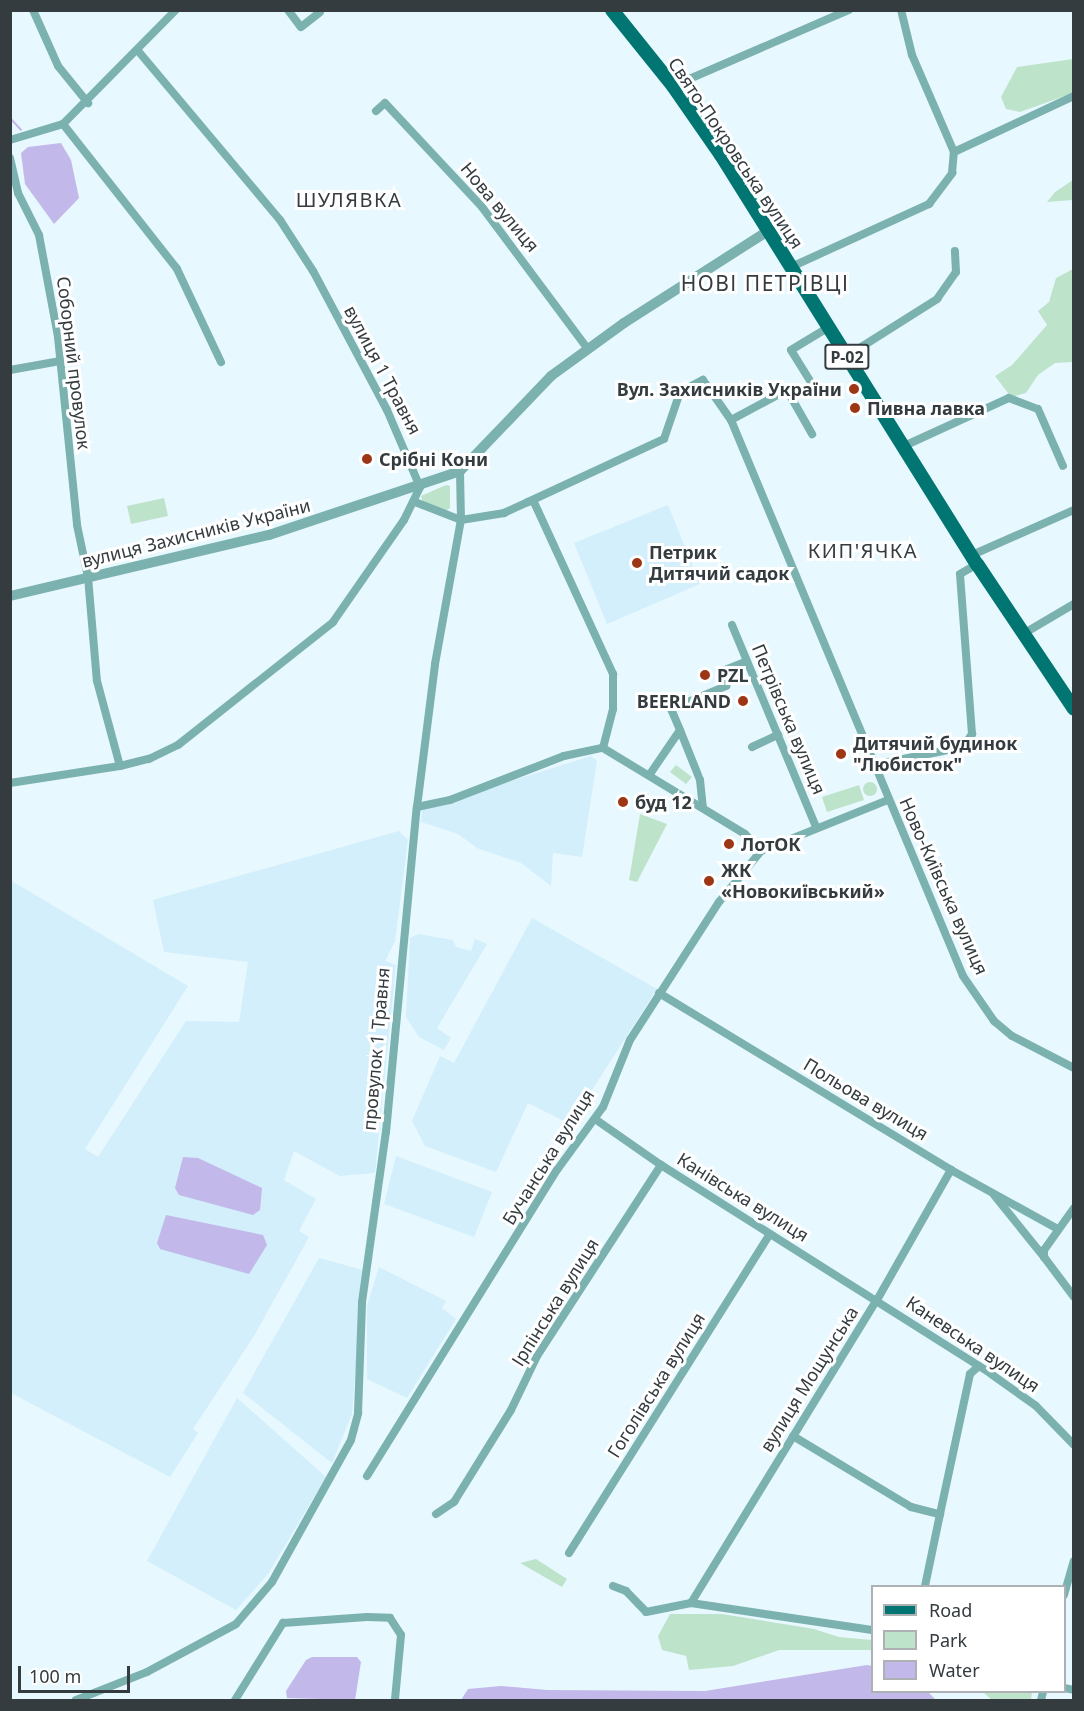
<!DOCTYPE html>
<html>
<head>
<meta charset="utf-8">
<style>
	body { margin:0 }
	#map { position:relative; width:1084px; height:1711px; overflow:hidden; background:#e8f8ff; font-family:"Noto Sans",sans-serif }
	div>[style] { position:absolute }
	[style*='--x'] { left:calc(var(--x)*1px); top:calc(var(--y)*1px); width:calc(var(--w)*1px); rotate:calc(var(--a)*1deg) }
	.built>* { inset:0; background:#d2effb }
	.green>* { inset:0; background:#bee3cb }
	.round { border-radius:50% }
	.water>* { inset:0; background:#c2b8e9 }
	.stream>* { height:2px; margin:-1px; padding:0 1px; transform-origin:1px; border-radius:1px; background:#c2b8e9 }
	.minor>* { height:8px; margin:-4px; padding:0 4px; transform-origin:4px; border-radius:4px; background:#7bb2af }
	.tertiary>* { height:10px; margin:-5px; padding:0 5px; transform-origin:5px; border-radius:5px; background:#7bb2af }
	.primary>* { height:14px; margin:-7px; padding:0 7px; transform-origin:7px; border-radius:7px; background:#007571 }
	.dots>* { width:16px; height:16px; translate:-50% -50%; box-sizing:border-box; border:3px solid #fff; border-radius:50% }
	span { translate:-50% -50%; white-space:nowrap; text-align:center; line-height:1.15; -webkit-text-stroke:6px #fff; paint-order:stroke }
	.shield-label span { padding:2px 4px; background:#fff; border:2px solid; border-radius:4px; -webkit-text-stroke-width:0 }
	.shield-label { font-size:16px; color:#343c40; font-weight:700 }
	.street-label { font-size:18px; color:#343c40 }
	.poi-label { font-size:18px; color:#343c40; font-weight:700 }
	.right { translate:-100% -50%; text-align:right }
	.left { translate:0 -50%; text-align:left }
	.neighbourhood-label { font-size:20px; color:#343c40; letter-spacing:1.5px }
	.quarter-label { font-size:21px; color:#343c40; letter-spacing:1.5px }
	.frame { position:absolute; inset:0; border:12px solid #343c40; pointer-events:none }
	.legend { position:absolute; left:871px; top:1585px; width:195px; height:108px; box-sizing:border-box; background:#fff; border:2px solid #aeb1b3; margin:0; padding:8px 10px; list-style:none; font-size:18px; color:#343c40 }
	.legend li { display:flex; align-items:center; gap:12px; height:30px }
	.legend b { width:30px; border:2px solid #aeb1b3 }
	.scale { position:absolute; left:18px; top:1666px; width:112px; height:27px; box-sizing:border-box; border:3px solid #343c40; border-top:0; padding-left:8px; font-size:18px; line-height:21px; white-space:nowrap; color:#343c40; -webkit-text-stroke:4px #fff; paint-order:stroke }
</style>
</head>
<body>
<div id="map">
	<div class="built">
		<div style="clip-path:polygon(668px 505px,700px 584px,607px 624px,574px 543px)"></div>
		<div style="clip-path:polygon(591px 756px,597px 761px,582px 857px,553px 853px,551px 886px,521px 863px,477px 848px,458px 834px,421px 822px,422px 809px)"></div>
		<div style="clip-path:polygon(399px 831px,408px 840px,395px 941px,385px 961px,396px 965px,375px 1173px,340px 1176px,294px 1151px,284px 1180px,316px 1199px,299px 1231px,309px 1237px,254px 1336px,193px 1429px,198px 1433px,170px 1477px,11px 1393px,10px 880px,188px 986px,85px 1149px,98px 1157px,186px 1021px,239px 1022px,248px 962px,164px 952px,153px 900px)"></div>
		<div style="clip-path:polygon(532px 918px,657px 989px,570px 1124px,528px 1103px,496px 1172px,425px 1146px,412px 1121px,440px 1056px,454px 1063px)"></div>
		<div style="clip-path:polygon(418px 934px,453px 940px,456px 947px,471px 951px,475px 939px,487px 944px,437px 1028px,451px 1038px,444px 1050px,419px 1037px,406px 1017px,410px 938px)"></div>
		<div style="clip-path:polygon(396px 1156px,492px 1192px,474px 1237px,384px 1204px)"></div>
		<div style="clip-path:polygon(319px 1258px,363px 1270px,352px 1414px,332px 1463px,243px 1393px)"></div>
		<div style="clip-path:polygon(379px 1267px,446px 1301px,442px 1308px,456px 1319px,407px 1398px,367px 1379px,367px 1306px)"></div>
		<div style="clip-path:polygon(237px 1398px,326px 1477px,268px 1574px,236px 1610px,147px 1561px)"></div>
	</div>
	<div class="green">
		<div style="clip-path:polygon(1073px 59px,1073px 93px,1020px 112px,1006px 109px,1001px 97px,1017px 67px)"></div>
		<div style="clip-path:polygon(1073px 180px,1073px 200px,1047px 202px,1055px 192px)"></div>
		<div style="clip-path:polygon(1073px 269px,1073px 362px,1055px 363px,1038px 375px,1026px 393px,1011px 397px,995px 376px,1012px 365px,1047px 325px,1038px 311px,1049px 302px,1056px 278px)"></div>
		<div style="clip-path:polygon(446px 485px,450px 486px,450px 508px,446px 511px,423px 502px,421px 496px)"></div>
		<div style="clip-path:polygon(164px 498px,168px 516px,131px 524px,127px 506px)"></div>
		<div class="round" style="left:709px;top:695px;width:16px;height:16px"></div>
		<div style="clip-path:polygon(676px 765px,692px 777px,686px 784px,670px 772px)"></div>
		<div class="round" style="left:863px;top:782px;width:14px;height:14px"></div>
		<div style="clip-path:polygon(859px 785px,864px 800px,827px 812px,822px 797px)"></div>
		<div style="clip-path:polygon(640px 814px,667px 824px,637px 882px,629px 880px)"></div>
		<div style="clip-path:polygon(536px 1559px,567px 1579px,562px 1587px,520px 1563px)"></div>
		<div style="clip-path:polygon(670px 1614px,722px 1614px,814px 1629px,839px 1637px,872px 1640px,872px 1650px,779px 1650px,733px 1666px,689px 1670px,686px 1656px,662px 1650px,658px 1636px)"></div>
		<div style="clip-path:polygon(983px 1692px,1032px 1692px,1031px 1700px,992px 1700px)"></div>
	</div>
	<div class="water">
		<div style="clip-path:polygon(61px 143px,71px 160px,79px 198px,54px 224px,25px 184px,21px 153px,28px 147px)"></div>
		<div style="clip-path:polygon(183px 1157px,198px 1158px,262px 1188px,260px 1210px,253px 1215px,179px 1195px,175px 1188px)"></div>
		<div style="clip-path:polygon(166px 1215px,263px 1235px,267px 1245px,249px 1274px,160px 1249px,157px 1243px)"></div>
		<div style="clip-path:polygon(312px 1657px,357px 1657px,361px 1662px,355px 1700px,287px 1698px,286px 1691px,306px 1660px)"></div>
		<div style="clip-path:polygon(867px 1665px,872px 1666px,872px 1692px,928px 1692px,936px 1700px,461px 1700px,468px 1689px,501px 1686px,547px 1690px,705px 1691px)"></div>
	</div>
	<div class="stream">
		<div style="--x:10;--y:118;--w:16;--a:47"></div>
	</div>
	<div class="minor">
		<div style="--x:33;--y:10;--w:61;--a:65.9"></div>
		<div style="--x:58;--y:66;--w:48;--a:51"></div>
		<div style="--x:288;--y:10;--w:21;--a:53"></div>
		<div style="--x:301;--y:27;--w:24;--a:-38"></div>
		<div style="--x:673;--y:86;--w:192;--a:-23.4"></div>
		<div style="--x:376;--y:111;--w:12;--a:-42"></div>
		<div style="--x:385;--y:103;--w:142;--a:47"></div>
		<div style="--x:482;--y:207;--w:176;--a:53.3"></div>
		<div style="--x:63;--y:124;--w:184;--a:51.8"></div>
		<div style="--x:177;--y:269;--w:103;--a:64.7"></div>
		<div style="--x:10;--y:140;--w:55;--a:-16.8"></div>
		<div style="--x:63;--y:124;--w:161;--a:-45.3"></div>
		<div style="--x:954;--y:152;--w:132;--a:-25"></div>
		<div style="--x:10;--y:158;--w:36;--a:77"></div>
		<div style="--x:18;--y:193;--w:47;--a:63.4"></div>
		<div style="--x:39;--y:235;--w:104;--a:79.4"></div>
		<div style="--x:58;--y:337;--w:189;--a:84.2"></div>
		<div style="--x:77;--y:525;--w:53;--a:78.1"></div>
		<div style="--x:88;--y:577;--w:104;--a:85.1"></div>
		<div style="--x:97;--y:681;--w:88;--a:74.9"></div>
		<div style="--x:791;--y:267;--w:152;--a:-24.5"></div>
		<div style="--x:929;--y:204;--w:39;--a:-53"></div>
		<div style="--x:952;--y:173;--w:21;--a:-85"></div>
		<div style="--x:954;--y:152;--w:106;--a:-113.4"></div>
		<div style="--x:912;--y:55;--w:46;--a:-103.7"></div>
		<div style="--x:847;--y:356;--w:107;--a:-32.3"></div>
		<div style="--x:937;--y:299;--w:33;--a:-55"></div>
		<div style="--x:956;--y:272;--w:21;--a:-93"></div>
		<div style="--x:10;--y:370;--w:51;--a:-10.2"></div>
		<div style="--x:817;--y:392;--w:49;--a:-121.8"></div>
		<div style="--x:791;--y:350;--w:44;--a:-31.2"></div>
		<div style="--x:731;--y:420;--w:64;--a:-28.2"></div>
		<div style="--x:787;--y:390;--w:51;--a:60.4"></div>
		<div style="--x:904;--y:446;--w:115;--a:-24.6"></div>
		<div style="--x:1009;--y:398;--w:31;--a:21"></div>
		<div style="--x:1038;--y:409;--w:62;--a:66.3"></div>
		<div style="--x:533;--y:500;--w:192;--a:65.3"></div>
		<div style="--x:613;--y:674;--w:35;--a:90"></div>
		<div style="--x:613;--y:709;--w:40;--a:104.4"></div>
		<div style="--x:415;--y:502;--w:49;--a:21.4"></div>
		<div style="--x:461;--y:520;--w:44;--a:-9.2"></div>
		<div style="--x:504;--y:513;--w:26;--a:-25"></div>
		<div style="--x:528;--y:502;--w:150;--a:-24.9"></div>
		<div style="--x:664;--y:439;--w:50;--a:-71.2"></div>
		<div style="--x:680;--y:392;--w:26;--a:-28"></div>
		<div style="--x:703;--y:380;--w:49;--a:55"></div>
		<div style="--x:731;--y:420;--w:602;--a:67.35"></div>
		<div style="--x:963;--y:976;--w:55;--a:55.4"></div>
		<div style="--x:994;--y:1021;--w:23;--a:40"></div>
		<div style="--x:1012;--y:1036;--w:70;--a:27.3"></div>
		<div style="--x:972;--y:555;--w:111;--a:-23.8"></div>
		<div style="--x:732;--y:625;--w:219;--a:67.4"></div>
		<div style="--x:1023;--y:634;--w:59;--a:-30.5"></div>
		<div style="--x:680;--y:730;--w:23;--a:-113"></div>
		<div style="--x:671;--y:709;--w:60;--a:-22.7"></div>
		<div style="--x:726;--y:686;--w:15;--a:-113"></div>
		<div style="--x:720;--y:672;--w:29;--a:-22"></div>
		<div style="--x:752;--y:747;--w:29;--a:-25"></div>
		<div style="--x:873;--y:765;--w:92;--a:-11.3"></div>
		<div style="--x:963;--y:747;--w:16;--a:-55"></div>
		<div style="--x:972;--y:734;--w:160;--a:-94.3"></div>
		<div style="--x:960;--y:574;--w:20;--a:-30"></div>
		<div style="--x:650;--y:774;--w:53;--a:-55.7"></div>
		<div style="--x:680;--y:730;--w:54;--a:68.2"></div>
		<div style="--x:700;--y:780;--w:27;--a:84"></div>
		<div style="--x:10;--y:783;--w:111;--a:-8.8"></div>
		<div style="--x:120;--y:766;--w:30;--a:-14"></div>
		<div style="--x:149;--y:759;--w:32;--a:-26"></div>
		<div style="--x:178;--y:745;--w:198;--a:-38.4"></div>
		<div style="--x:333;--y:622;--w:124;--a:-55.2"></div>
		<div style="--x:404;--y:520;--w:37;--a:-64"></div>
		<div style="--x:420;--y:487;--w:84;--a:-113.2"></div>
		<div style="--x:387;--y:410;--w:157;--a:-118"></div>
		<div style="--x:313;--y:271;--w:61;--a:-122.9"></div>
		<div style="--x:280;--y:220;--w:221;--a:-130"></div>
		<div style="--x:417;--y:807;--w:34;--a:-12"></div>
		<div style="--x:450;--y:800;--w:122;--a:-21.1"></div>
		<div style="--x:564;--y:756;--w:40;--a:-12"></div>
		<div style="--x:603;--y:748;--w:166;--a:31.2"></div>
		<div style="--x:745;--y:834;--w:23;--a:47"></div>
		<div style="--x:659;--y:993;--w:341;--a:31.2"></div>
		<div style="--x:951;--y:1170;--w:122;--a:28.9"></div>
		<div style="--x:595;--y:1119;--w:80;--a:34.9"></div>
		<div style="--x:661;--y:1165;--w:391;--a:32.3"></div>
		<div style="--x:991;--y:1374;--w:55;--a:35.4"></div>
		<div style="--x:1036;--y:1406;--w:54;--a:45.7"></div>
		<div style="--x:994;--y:1195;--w:80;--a:51.1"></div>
		<div style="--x:1074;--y:1208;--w:52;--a:125.5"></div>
		<div style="--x:1044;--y:1250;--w:7;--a:90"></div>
		<div style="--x:1044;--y:1257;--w:50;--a:53.1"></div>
		<div style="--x:793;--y:1436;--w:138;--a:31"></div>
		<div style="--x:911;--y:1507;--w:30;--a:14"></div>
		<div style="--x:940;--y:1514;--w:143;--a:-77.9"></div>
		<div style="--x:970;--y:1374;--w:12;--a:-42"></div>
		<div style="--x:367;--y:1476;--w:360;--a:-58.2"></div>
		<div style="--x:557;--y:1170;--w:78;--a:-53.9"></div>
		<div style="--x:603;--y:1107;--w:72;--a:-68.1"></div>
		<div style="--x:630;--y:1040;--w:164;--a:-57.2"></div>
		<div style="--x:719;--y:902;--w:66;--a:-50.5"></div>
		<div style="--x:761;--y:851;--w:137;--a:-21.9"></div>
		<div style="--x:436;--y:1514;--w:22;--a:-34"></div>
		<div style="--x:454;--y:1502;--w:108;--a:-58.2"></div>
		<div style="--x:511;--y:1410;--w:60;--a:-64.3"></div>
		<div style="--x:537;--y:1356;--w:228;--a:-57"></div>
		<div style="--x:569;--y:1553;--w:377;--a:-57.8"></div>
		<div style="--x:613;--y:1586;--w:14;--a:21"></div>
		<div style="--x:626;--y:1591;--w:29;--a:46"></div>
		<div style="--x:646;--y:1612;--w:46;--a:-11.3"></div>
		<div style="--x:691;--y:1603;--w:183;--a:8.5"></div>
		<div style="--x:925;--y:1586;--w:74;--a:-78.2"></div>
		<div style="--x:1064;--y:1595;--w:35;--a:-74"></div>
		<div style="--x:691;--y:1603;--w:356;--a:-58.5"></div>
		<div style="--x:877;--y:1300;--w:150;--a:-60.4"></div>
		<div style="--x:1064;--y:1688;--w:10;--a:11"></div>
		<div style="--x:76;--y:1700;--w:76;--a:-21.5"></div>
		<div style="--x:147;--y:1672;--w:101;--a:-28.3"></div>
		<div style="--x:236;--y:1624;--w:55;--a:-49.4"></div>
		<div style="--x:272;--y:1582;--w:162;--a:-60.9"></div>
		<div style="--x:351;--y:1440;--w:28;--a:-75"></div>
		<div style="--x:358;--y:1413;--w:111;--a:-87.9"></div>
		<div style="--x:362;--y:1302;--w:172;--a:-82"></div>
		<div style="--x:386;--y:1132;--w:326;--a:-84.6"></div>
		<div style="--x:417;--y:807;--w:144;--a:-82.8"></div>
		<div style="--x:435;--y:664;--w:146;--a:-79.8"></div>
		<div style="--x:461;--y:520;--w:49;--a:-91.2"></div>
		<div style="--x:235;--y:1700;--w:91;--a:-58.1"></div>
		<div style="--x:283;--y:1623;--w:84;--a:-4.1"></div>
		<div style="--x:367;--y:1617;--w:23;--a:2"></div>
		<div style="--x:390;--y:1618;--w:20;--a:57"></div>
		<div style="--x:401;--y:1635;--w:65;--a:95.3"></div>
		<div style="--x:1041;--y:1700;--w:8;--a:-76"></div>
	</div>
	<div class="tertiary">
		<div style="--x:10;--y:596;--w:266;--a:-13.3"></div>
		<div style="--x:269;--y:535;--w:201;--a:-18.5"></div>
		<div style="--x:460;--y:471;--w:132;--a:-46.2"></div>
		<div style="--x:551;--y:376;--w:90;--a:-36"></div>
		<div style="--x:624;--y:323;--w:171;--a:-32.6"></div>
	</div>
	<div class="primary">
		<div style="--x:612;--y:10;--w:97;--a:51.2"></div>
		<div style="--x:673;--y:86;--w:84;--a:55.2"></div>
		<div style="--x:721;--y:155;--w:483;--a:58"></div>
		<div style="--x:977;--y:564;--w:174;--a:56.2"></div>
	</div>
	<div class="dots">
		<div style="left:854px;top:389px;background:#9d3615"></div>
		<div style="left:855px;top:408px;background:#9d3615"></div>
		<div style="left:367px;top:459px;background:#9d3615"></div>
		<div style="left:637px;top:563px;background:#9d3615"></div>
		<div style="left:705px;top:675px;background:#9d3615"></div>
		<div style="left:743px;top:701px;background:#9d3615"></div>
		<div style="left:841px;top:754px;background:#9d3615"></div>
		<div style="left:623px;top:802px;background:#9d3615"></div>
		<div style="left:729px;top:844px;background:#9d3615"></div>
		<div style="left:709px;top:881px;background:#9d3615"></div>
	</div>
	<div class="shield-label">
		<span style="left:847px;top:357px">Р-02</span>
	</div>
	<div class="street-label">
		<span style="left:736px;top:153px;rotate:56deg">Свято-Покровська вулиця</span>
		<span style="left:500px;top:207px;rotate:50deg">Нова вулиця</span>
		<span style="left:74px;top:363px;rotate:83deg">Соборний провулок</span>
		<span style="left:383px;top:370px;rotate:62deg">вулиця 1 Травня</span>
		<span style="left:196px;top:533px;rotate:-14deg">вулиця Захисників України</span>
		<span style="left:789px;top:719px;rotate:67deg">Петрівська вулиця</span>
		<span style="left:944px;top:886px;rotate:66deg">Ново-Київська вулиця</span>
		<span style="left:376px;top:1049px;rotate:-85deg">провулок 1 Травня</span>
		<span style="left:866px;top:1099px;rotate:31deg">Польова вулиця</span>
		<span style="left:548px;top:1157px;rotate:-58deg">Бучанська вулиця</span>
		<span style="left:743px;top:1197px;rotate:32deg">Канівська вулиця</span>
		<span style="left:555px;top:1302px;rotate:-58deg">Ірпінська вулиця</span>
		<span style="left:973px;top:1344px;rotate:34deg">Каневська вулиця</span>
		<span style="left:809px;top:1379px;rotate:-58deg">вулиця Мощунська</span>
		<span style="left:656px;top:1385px;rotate:-58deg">Гоголівська вулиця</span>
	</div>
	<div class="poi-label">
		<span class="right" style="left:842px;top:389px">Вул. Захисників України</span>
		<span class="left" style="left:867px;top:408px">Пивна лавка</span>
		<span class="left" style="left:379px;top:459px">Срібні Кони</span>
		<span class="left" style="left:649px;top:563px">Петрик<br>Дитячий садок</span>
		<span class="left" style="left:717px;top:675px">PZL</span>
		<span class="right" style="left:731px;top:701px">BEERLAND</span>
		<span class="left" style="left:853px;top:754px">Дитячий будинок<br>"Любисток"</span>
		<span class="left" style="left:635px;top:802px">буд 12</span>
		<span class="left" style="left:741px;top:844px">ЛотОК</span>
		<span class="left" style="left:721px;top:881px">ЖК<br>«Новокиївський»</span>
	</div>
	<div class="neighbourhood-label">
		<span style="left:349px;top:199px">ШУЛЯВКА</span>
		<span style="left:863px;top:550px">КИП'ЯЧКА</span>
	</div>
	<div class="quarter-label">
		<span style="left:765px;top:283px">НОВІ ПЕТРІВЦІ</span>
	</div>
	<div class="frame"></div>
	<ul class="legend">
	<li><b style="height:8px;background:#007571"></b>Road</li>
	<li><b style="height:16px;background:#bee3cb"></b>Park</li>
	<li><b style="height:16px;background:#c2b8e9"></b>Water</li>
	</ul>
	<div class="scale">100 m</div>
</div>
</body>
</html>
